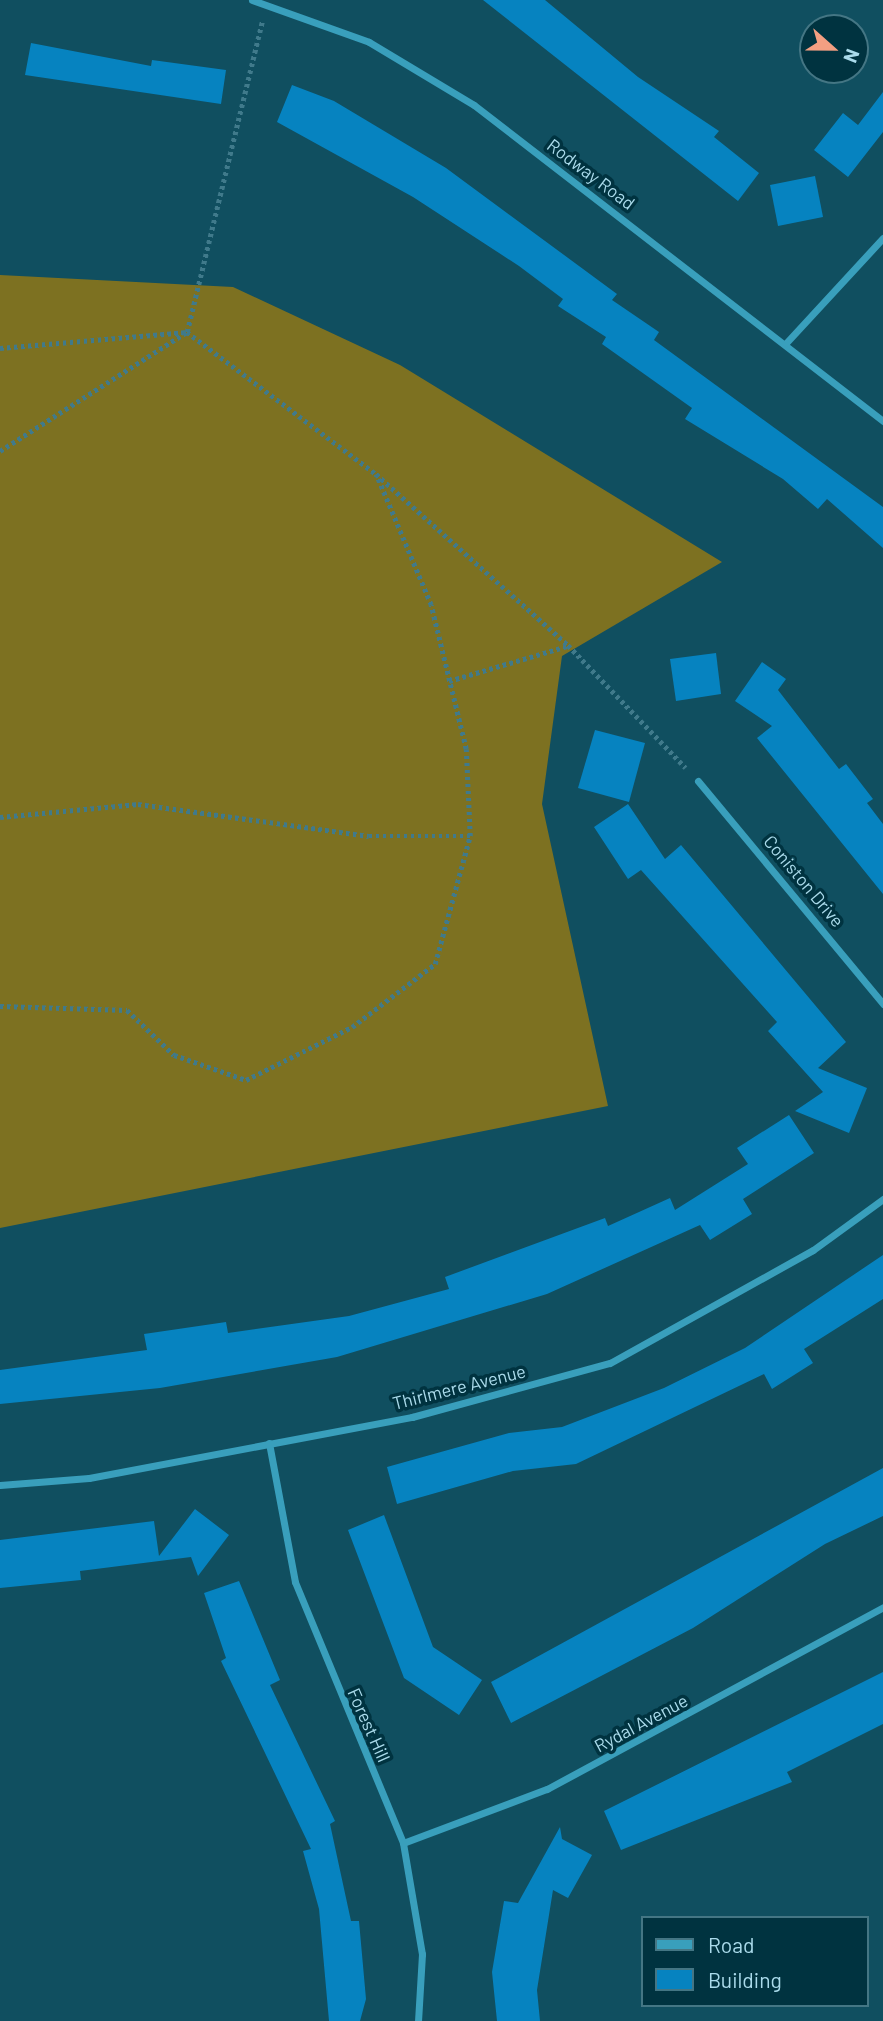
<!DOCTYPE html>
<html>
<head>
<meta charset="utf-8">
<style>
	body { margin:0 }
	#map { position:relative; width:883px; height:2021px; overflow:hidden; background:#104f60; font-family:Barlow,sans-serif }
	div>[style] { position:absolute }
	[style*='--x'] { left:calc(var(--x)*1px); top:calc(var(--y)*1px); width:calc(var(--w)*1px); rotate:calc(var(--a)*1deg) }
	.forest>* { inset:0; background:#7d7121 }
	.building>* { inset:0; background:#0683c0 }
	.path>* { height:4.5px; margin-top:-2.25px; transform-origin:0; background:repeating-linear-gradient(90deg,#407a8b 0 3.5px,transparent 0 7px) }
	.street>* { height:7px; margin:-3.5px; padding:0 3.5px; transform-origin:3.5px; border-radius:3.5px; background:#399fbc }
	span { translate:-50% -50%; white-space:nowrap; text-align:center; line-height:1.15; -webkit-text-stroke:7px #003340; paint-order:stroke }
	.street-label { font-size:18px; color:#aadbeb }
	.legend { position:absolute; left:641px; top:1916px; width:228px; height:91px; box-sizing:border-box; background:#003340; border:2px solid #447684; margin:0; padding:9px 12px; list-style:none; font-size:21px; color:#aadbeb }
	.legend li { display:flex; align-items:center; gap:14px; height:35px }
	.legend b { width:35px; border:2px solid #447684 }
	.north { position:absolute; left:799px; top:14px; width:70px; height:70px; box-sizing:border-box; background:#003340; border:2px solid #447684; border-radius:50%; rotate:111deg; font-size:19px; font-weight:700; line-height:28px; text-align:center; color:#aadbeb }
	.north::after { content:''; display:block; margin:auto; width:24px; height:32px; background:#f39f82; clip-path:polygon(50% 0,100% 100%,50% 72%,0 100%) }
</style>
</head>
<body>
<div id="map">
	<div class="forest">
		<div style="clip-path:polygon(0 275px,233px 287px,400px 365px,722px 562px,562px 656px,542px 804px,608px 1106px,0 1228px)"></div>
	</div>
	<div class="building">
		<div style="clip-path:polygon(483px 0,545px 0,638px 77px,719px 131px,714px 137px,759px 173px,738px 201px)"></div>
		<div style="clip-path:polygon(31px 43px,151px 66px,152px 60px,226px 70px,221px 104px,25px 75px)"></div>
		<div style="clip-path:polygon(292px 85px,334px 101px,446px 168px,617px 294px,612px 300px,659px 332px,654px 340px,883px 507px,883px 548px,827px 499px,818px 509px,783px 479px,685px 419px,692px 408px,602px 344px,606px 337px,558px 306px,563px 299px,519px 266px,413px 197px,277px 122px)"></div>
		<div style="clip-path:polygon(883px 92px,883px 132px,848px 177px,814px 150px,843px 113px,858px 125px)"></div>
		<div style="clip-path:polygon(815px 176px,823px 217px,778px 226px,770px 185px)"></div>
		<div style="clip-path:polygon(716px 653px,721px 694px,676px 701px,670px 659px)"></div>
		<div style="clip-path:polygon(762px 662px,786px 679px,778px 690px,839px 769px,846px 764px,873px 799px,867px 803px,883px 824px,883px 894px,757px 738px,772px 726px,735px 701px)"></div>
		<div style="clip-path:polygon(595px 730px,645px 743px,629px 802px,578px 788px)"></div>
		<div style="clip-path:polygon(628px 804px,665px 859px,681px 845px,846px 1042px,818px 1068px,867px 1088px,849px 1133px,795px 1111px,823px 1092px,768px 1031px,777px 1022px,641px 870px,628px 879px,594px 827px)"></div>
		<div style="clip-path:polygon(789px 1115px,814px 1153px,743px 1199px,752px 1214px,710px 1240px,700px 1225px,547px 1294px,337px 1357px,160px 1388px,0 1404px,0 1370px,147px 1350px,144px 1334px,226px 1322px,228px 1333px,349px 1316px,449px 1289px,445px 1277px,605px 1218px,608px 1226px,670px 1198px,675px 1210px,748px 1164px,737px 1148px)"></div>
		<div style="clip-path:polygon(883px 1255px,883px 1299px,804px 1349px,813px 1363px,772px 1389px,764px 1374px,576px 1464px,513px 1471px,397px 1504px,387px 1467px,509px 1433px,562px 1427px,664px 1388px,745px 1348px)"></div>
		<div style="clip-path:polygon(883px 1468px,883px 1516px,825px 1544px,693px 1628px,511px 1723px,491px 1682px)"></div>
		<div style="clip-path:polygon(195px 1509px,229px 1535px,198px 1576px,191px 1557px,80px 1571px,81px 1580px,0 1588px,0 1540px,154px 1521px,159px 1556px)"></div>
		<div style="clip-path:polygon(384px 1515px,433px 1647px,482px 1680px,459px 1715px,404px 1678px,348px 1530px)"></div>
		<div style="clip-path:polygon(239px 1581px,280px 1680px,270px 1685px,335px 1821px,330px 1824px,351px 1921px,359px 1921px,366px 1999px,360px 2021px,329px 2021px,319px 1909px,303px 1851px,311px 1849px,221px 1661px,226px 1658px,204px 1593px)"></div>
		<div style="clip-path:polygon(883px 1672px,883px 1724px,787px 1772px,792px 1782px,621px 1850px,604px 1811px)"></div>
		<div style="clip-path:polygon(560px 1827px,562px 1839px,592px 1855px,568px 1898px,553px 1890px,537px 1990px,540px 2021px,497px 2021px,492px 1972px,504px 1901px,518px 1903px)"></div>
	</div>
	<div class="path">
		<div style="--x:0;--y:348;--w:188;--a:-4.9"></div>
		<div style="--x:187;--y:332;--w:236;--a:36.9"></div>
		<div style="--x:376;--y:474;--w:257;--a:41.7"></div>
		<div style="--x:568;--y:645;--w:170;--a:46.2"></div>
		<div style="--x:0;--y:451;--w:222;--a:-32.5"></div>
		<div style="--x:187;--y:332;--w:320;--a:-76.4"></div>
		<div style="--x:449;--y:681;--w:123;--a:-16.5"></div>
		<div style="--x:0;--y:817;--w:139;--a:-5.4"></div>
		<div style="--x:138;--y:804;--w:233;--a:7.9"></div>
		<div style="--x:369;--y:836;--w:101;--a:0"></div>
		<div style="--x:0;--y:1006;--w:127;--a:1.8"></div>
		<div style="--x:127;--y:1010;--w:65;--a:43.8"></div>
		<div style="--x:174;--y:1055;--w:76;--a:19.1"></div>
		<div style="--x:246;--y:1080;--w:119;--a:-26.6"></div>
		<div style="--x:352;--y:1027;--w:104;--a:-37.2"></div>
		<div style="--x:435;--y:964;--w:133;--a:-74.7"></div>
		<div style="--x:470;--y:836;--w:87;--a:-92.6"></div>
		<div style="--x:466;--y:749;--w:148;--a:-103.7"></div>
		<div style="--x:431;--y:605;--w:142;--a:-112.8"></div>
	</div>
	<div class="street">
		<div style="--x:252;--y:0;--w:124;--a:19.7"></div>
		<div style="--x:369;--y:42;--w:122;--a:31"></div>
		<div style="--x:474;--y:105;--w:517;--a:37.69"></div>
		<div style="--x:786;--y:343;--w:143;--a:-47.3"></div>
		<div style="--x:698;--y:781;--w:290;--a:50.3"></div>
		<div style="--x:269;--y:1443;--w:141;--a:79.4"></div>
		<div style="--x:295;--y:1582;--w:282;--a:67.5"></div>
		<div style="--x:403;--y:1843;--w:113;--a:80.3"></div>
		<div style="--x:422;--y:1954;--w:67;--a:93.4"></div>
		<div style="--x:0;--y:1485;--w:89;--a:-4.5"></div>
		<div style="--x:89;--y:1478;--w:329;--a:-10.7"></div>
		<div style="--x:412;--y:1417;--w:205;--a:-15.3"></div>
		<div style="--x:610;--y:1363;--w:232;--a:-29.1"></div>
		<div style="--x:813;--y:1250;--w:87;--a:-36.1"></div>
		<div style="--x:403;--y:1843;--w:154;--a:-20.6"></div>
		<div style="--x:547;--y:1789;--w:382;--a:-28.4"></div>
	</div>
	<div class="street-label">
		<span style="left:591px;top:174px;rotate:37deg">Rodway Road</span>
		<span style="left:804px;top:881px;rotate:50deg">Coniston Drive</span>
		<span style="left:459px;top:1387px;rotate:-14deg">Thirlmere Avenue</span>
		<span style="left:641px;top:1723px;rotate:-28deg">Rydal Avenue</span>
		<span style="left:369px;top:1725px;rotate:66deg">Forest Hill</span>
	</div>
	<ul class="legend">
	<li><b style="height:9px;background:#399fbc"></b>Road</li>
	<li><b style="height:19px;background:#0683c0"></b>Building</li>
	</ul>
	<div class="north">N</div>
</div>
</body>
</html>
